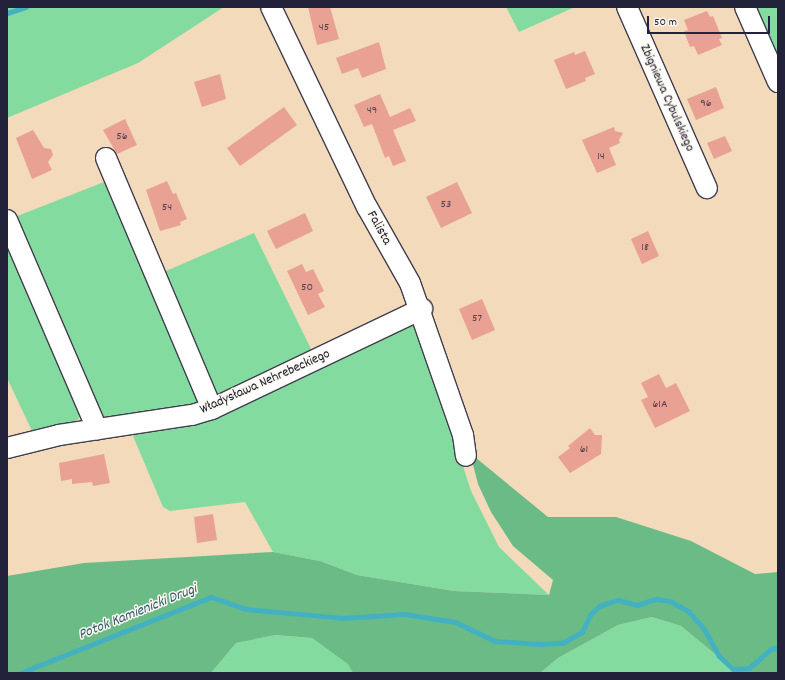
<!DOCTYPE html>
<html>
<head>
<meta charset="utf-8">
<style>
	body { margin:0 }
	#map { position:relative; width:785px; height:680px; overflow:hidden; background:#f3daba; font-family:Dekko,sans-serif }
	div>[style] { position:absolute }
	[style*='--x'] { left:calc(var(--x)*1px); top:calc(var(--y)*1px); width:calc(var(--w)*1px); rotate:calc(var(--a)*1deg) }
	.green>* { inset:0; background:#84dba0 }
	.forest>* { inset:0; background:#6bbb86 }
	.stream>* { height:5px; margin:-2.5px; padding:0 2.5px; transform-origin:2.5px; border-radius:2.5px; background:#44b1c2 }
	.building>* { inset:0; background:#e8a192 }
	.roads { filter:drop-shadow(1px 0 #413e4e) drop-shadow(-1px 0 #413e4e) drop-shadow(0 1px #413e4e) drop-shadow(0 -1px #413e4e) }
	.minor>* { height:20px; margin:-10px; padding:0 10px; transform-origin:10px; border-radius:10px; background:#fff }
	span { translate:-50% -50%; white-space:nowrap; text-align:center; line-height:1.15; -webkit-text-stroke:3px #fbf7ec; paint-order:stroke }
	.number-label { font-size:12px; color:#544251 }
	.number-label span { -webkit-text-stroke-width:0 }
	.street-label { font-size:14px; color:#22223b }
	.water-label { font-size:15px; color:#305b71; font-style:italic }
	.frame { position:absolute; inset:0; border:8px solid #22223b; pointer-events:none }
	.scale { position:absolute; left:647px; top:16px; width:123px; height:18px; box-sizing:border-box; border:2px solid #22223b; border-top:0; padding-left:5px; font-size:12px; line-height:14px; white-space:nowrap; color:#22223b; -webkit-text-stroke:3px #fbf7ec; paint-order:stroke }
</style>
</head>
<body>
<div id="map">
	<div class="green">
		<div style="clip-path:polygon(7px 7px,224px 7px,138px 63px,7px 118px)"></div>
		<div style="clip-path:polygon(506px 7px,575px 7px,519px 32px)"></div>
		<div style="clip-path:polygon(749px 7px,778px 7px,778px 69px)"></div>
		<div style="clip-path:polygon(109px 180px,203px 406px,110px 420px,102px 418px,10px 219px)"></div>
		<div style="clip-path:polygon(7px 232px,83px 411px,74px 426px,33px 433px,7px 378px)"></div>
		<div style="clip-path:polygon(254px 233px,314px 355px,216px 400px,159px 274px)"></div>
		<div style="clip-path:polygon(416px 319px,471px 491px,499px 547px,549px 595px,454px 591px,357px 575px,320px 561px,273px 552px,245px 502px,170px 511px,163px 507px,133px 436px,136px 430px)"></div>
		<div style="clip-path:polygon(652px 617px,681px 626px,738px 673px,540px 673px,558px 658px,618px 625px)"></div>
		<div style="clip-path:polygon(274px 635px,312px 638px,349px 664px,353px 673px,211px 673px,236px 643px)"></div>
	</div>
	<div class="forest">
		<div style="clip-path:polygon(470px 453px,548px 517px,616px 517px,691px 541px,755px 574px,778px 572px,778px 673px,738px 673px,681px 626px,652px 617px,618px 625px,558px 658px,540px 673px,353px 673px,348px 664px,312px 638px,275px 635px,236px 643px,211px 673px,7px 673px,7px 576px,84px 563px,273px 552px,320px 561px,357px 575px,454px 591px,549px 595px,553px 580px,513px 546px,491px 512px,478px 484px)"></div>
	</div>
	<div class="stream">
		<div style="--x:7;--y:13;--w:20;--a:-18"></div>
		<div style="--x:20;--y:673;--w:206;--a:-21.7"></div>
		<div style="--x:211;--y:597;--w:36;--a:19"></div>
		<div style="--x:245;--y:609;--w:98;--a:5.2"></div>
		<div style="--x:343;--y:618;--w:61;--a:-3.8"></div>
		<div style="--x:404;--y:614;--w:52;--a:8.9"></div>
		<div style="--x:455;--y:622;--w:44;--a:25.4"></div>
		<div style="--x:495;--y:641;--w:45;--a:3.8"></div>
		<div style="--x:540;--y:644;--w:22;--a:-3"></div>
		<div style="--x:562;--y:643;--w:23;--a:-29"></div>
		<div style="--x:582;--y:632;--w:19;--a:-65"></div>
		<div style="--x:590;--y:615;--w:13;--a:-45"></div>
		<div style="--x:599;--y:606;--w:20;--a:-18"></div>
		<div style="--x:618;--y:600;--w:20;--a:15"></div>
		<div style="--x:637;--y:605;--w:20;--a:-18"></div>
		<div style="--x:656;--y:599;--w:14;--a:8"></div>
		<div style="--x:670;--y:601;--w:21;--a:29"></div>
		<div style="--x:688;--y:611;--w:24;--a:48"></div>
		<div style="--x:704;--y:629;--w:31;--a:61"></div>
		<div style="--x:719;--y:656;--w:19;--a:43"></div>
		<div style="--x:733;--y:669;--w:16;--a:-4"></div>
		<div style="--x:749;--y:668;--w:29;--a:-41"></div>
		<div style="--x:771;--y:649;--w:7;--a:-16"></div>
	</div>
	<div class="building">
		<div style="clip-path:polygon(308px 7px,330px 7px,339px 39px,317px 45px)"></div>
		<div style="clip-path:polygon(707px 11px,710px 17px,713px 16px,722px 38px,719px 39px,722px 45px,698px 55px,694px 46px,690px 47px,684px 31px,688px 30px,684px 20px)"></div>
		<div style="clip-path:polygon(379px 42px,386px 69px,362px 78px,358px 68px,342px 74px,336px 58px)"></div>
		<div style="clip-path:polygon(585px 51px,595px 74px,585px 78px,586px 81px,566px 89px,554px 60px,574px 52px,575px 55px)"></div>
		<div style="clip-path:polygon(220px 74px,226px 99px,202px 107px,194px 82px)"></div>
		<div style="clip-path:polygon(716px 87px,724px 108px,696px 120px,687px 99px)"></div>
		<div style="clip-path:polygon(380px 94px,390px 117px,410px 108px,416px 121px,393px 130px,406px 161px,393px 166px,389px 156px,385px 158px,372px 124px,364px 127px,354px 105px)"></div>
		<div style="clip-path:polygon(284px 107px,297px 125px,240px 166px,227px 148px)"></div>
		<div style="clip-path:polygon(125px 119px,137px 145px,117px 154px,103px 130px)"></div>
		<div style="clip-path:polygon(614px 127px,615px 131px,623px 133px,619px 140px,620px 143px,609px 148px,616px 165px,597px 173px,582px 140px)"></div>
		<div style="clip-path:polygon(33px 130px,44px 148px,51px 149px,53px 155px,48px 162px,52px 170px,32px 179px,16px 138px)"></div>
		<div style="clip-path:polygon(725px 136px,732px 151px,714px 159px,707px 143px)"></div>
		<div style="clip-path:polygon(167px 181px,173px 194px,176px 193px,187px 219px,180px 222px,181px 225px,160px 231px,146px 190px)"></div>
		<div style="clip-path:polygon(457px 182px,472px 213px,441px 228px,426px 197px)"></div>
		<div style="clip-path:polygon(305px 213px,313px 231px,276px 249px,267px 231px)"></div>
		<div style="clip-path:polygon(648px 231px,659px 256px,642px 264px,631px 239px)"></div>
		<div style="clip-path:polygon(302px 264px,306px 272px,313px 269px,324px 291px,318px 294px,325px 307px,308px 315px,287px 271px)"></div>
		<div style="clip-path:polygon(482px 299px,495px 330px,472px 340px,459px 309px)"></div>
		<div style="clip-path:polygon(659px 374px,666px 388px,676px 383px,690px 411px,655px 428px,641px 400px,648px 397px,641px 383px)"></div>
		<div style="clip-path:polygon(590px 428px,595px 435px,602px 435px,601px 454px,570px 473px,558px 457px,570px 448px,568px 446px)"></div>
		<div style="clip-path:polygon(104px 454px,110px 483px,93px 486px,92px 482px,72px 484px,72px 479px,61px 481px,59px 463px)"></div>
		<div style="clip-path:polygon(213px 514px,217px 540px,197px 543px,194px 517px)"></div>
	</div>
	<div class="roads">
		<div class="minor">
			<div style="--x:271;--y:7;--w:222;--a:64.4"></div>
			<div style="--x:367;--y:207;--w:87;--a:60.5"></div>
			<div style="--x:410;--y:283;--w:161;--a:70.8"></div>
			<div style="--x:463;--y:435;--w:21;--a:82"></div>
			<div style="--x:627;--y:7;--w:198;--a:66.2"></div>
			<div style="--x:745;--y:7;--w:82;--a:66.3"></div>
			<div style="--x:106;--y:158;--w:272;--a:67.1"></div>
			<div style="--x:7;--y:220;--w:228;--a:66.7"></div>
			<div style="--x:7;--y:448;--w:54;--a:-14"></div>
			<div style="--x:59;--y:435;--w:134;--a:-8.6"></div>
			<div style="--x:192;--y:415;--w:21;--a:-17"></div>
			<div style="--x:212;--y:409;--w:233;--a:-25.5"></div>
		</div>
	</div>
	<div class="number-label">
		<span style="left:324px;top:28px">45</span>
		<span style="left:706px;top:104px">96</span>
		<span style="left:372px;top:111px">49</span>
		<span style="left:122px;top:137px">56</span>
		<span style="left:601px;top:157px">14</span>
		<span style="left:446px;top:205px">53</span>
		<span style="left:167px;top:208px">54</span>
		<span style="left:645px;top:248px">18</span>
		<span style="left:307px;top:288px">50</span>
		<span style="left:477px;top:319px">57</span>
		<span style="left:660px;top:405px">61A</span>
		<span style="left:584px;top:450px">61</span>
	</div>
	<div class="street-label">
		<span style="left:667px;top:98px;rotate:66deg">Zbigniewa Cybulskiego</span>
		<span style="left:379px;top:228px;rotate:61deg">Falista</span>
		<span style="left:265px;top:382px;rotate:-24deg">Władysława Nehrebeckiego</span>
	</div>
	<div class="water-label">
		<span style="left:138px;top:613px;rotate:-22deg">Potok Kamienicki Drugi</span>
	</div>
	<div class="frame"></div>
	<div class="scale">50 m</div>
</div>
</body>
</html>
